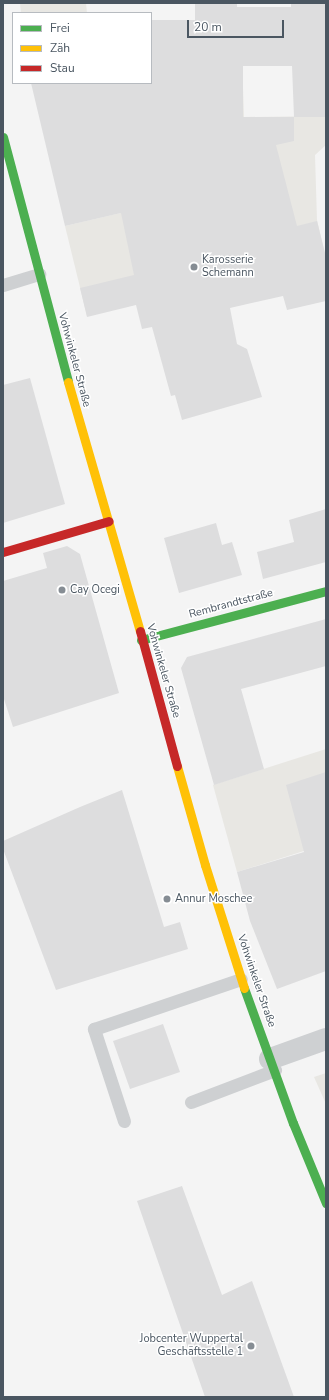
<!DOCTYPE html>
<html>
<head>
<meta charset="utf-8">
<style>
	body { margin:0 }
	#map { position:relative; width:329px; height:1400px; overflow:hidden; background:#f4f4f4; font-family:"Nunito Sans",sans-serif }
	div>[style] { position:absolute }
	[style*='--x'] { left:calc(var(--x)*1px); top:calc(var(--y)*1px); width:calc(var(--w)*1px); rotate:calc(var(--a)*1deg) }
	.commercial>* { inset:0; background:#e8e7e3 }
	.building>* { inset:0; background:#ddddde }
	.lane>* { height:13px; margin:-6.5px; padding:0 6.5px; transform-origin:6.5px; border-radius:6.5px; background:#ced0d2 }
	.street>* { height:22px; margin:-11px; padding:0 11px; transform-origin:11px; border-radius:11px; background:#ced0d2 }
	.fast>* { height:9px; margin:-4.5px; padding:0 4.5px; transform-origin:4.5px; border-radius:4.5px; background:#4caf50 }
	.slow>* { height:9px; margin:-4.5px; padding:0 4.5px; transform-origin:4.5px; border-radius:4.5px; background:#ffc107 }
	.jam>* { height:9px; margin:-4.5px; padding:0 4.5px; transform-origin:4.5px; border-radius:4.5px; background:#c62828 }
	.dots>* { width:11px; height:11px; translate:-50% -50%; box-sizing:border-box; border:2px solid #fff; border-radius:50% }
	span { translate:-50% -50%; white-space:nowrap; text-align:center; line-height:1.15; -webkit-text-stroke:3px #fff; paint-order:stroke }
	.poi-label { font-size:11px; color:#4a5661 }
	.left { translate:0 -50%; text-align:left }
	.right { translate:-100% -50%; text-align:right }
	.street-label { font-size:11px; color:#4a5661 }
	.frame { position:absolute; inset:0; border:4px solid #4a5661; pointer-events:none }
	.legend { position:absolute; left:12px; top:12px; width:140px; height:72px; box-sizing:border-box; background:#fff; border:1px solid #b7bbc0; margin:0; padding:5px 7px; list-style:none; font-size:12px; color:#4a5661 }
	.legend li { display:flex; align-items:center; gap:8px; height:20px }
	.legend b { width:20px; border:1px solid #b7bbc0 }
	.scale { position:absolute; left:187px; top:20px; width:97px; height:18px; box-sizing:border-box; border:2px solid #4a5661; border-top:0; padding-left:5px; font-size:12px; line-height:14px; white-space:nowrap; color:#4a5661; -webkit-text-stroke:3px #fff; paint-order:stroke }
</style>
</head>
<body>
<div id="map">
	<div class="commercial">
		<div style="clip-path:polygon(20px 3px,86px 3px,87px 13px,21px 13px)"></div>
		<div style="clip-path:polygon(242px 58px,244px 117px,326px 116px,326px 145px,315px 155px,317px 220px,326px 259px,87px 316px,65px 226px,159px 204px)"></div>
		<div style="clip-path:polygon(326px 749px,326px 844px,237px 872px,213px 785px)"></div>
		<div style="clip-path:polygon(326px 1073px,326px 1104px,314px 1077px)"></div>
	</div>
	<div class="building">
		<div style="clip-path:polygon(evenodd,195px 3px,237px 3px,237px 7px,291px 7px,291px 3px,326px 3px,326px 117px,294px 117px,294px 141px,276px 145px,297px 226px,317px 221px,326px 257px,326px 301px,287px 310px,283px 296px,230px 308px,237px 344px,247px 349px,262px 397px,182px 420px,175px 395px,171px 396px,152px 327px,142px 329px,136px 305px,87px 317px,80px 288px,134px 275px,121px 213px,65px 226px,31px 83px,151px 83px,151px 20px,195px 20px,195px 3px,243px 66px,292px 66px,294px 117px,243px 117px,243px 66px)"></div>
		<div style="clip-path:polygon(30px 378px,65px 504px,3px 523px,3px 385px)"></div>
		<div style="clip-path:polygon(326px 509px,326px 562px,263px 579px,257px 552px,294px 542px,289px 520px)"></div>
		<div style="clip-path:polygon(216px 523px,222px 545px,232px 542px,242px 575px,179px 593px,164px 538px)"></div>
		<div style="clip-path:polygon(67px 546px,80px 554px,119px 693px,13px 727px,3px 696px,3px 581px,47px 568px,43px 553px)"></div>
		<div style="clip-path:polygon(326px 619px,326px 666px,241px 689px,264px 769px,214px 785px,181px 668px,187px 657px)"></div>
		<div style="clip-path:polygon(326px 772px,326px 971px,277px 989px,250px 921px,237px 872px,304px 852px,286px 785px)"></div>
		<div style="clip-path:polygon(122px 790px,164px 927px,180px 922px,188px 949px,56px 990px,3px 849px,3px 841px,80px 807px)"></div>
		<div style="clip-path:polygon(163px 1024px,180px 1072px,130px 1089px,113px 1041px)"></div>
		<div style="clip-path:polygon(182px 1186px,222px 1295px,252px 1281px,294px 1397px,205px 1397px,137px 1201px)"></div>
	</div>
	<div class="lane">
		<div style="--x:3;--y:285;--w:38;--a:-17"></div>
		<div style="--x:191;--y:1102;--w:90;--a:-20.9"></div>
		<div style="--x:124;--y:1121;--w:97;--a:-108.1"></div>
		<div style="--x:94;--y:1029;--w:155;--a:-18.8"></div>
	</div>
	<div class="street">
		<div style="--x:270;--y:1059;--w:59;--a:-19.7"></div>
	</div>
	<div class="fast">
		<div style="--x:3;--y:137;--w:253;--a:75.1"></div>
		<div style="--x:141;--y:640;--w:191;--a:-14.8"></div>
		<div style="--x:244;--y:988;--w:144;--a:70.1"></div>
		<div style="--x:293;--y:1123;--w:87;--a:67.6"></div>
	</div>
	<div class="slow">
		<div style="--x:68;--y:382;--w:259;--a:73.9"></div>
		<div style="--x:177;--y:766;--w:103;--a:74.2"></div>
		<div style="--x:205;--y:865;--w:129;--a:72.4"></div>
	</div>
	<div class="jam">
		<div style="--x:3;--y:552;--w:110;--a:-16.3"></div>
		<div style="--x:140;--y:631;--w:140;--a:74.7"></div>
	</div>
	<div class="dots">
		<div style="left:194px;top:267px;background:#868d94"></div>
		<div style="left:62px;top:590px;background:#868d94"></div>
		<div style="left:167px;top:899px;background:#868d94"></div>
		<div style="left:251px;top:1346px;background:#868d94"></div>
	</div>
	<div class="poi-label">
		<span class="left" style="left:202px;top:267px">Karosserie<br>Schemann</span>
		<span class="left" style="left:70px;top:590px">Cay Ocegi</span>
		<span class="left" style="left:175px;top:899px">Annur Moschee</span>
		<span class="right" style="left:243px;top:1346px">Jobcenter Wuppertal<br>Geschäftsstelle 1</span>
	</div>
	<div class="street-label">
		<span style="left:74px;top:360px;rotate:75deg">Vohwinkeler Straße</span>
		<span style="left:231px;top:604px;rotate:-15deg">Rembrandtstraße</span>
		<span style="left:163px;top:671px;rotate:74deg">Vohwinkeler Straße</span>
		<span style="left:256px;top:981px;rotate:71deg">Vohwinkeler Straße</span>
	</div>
	<div class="frame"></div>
	<ul class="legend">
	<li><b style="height:5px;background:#4caf50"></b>Frei</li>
	<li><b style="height:5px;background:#ffc107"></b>Zäh</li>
	<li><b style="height:5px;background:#c62828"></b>Stau</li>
	</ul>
	<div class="scale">20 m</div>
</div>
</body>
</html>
